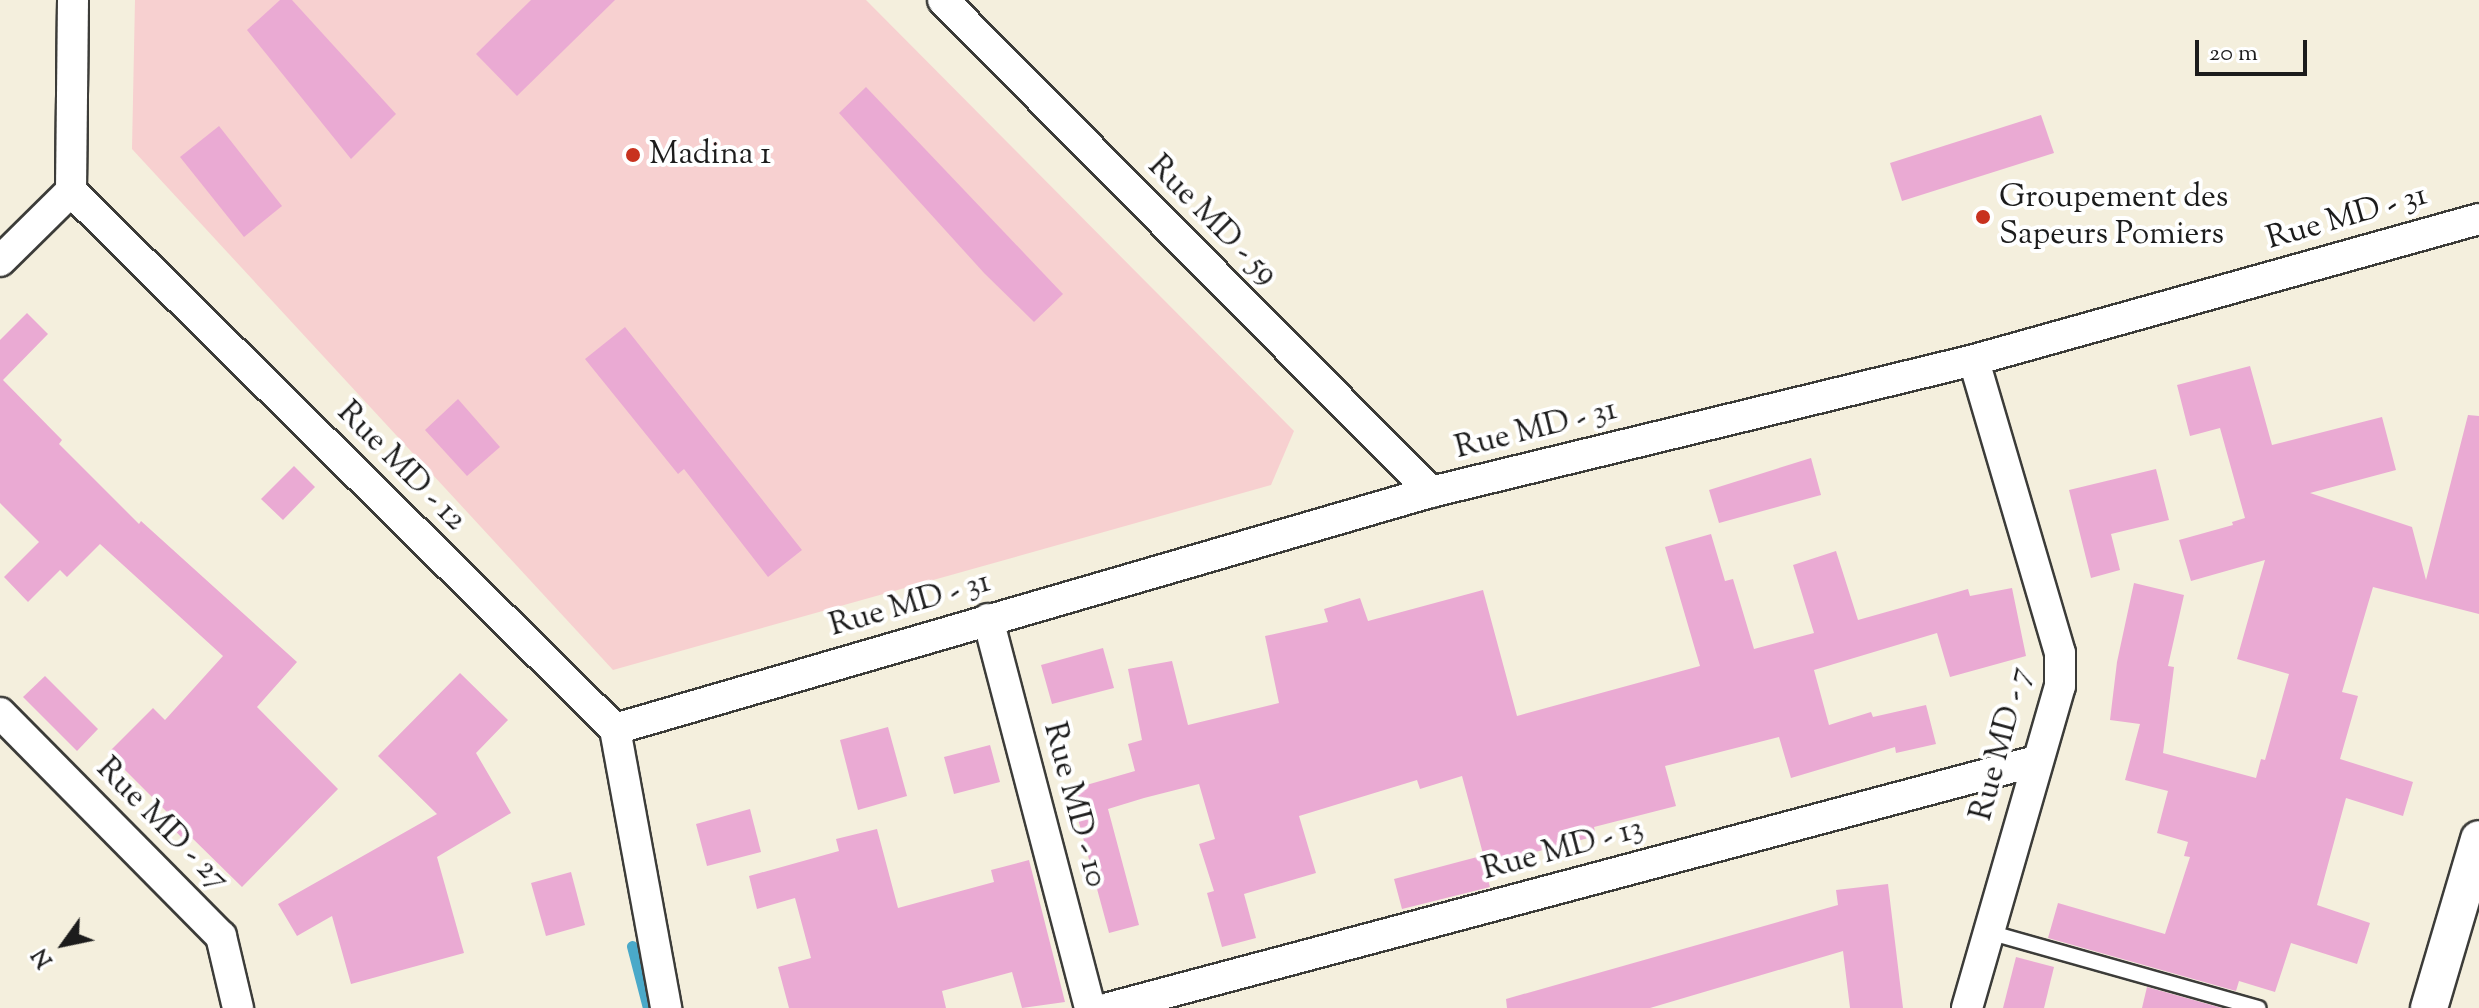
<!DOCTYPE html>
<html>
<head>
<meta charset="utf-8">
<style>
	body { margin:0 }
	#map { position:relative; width:2479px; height:1008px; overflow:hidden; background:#f4efdd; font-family:"Sorts Mill Goudy",serif }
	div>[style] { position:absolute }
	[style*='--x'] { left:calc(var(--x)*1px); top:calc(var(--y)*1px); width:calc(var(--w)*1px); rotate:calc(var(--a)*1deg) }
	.built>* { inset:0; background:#f7d0d0 }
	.stream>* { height:11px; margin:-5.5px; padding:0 5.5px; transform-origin:5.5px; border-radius:5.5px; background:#4aa9c9 }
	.building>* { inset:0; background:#eaaad3 }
	.roads { filter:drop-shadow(2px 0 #3c3c39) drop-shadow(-2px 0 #3c3c39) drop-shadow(0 2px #3c3c39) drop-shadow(0 -2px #3c3c39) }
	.service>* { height:14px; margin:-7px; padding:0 7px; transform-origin:7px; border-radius:7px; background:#fff }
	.minor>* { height:30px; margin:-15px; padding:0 15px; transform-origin:15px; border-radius:15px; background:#fff }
	.tertiary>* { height:36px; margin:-18px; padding:0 18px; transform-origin:18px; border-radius:18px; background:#fff }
	.dots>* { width:22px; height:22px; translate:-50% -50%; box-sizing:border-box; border:4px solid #fff; border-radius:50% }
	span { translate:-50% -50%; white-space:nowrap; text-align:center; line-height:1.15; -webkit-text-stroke:8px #fff; paint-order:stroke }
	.poi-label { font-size:32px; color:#1c1c1c }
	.left { translate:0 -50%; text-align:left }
	.street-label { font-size:32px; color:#1c1c1c }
	.north { position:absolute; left:24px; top:904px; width:80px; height:80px; -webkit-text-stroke:6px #fff; paint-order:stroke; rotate:237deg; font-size:22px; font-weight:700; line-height:32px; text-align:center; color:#1c1c1c }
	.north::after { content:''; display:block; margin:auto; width:28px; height:36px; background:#1c1c1c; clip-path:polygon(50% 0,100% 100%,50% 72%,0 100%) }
	.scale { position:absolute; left:2195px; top:40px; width:112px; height:36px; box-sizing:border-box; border:4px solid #1c1c1c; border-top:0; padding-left:10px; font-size:24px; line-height:28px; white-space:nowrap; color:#1c1c1c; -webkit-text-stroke:6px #fff; paint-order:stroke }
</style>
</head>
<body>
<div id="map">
	<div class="built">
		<div style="clip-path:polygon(135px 0,866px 0,1294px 431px,1271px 485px,613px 670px,132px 149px)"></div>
	</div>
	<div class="stream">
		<div style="--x:632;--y:946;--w:64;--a:75.5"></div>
	</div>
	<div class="building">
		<div style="clip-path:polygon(280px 0,292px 0,396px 114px,351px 159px,247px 30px)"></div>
		<div style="clip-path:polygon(531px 0,615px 0,517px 96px,476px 54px)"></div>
		<div style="clip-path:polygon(866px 87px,1063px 294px,1034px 322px,984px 273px,839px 113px)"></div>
		<div style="clip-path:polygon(2041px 115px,2054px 153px,1902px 201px,1890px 163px)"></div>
		<div style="clip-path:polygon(219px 126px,282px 206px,244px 237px,180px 157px)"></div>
		<div style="clip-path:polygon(27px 313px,48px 334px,3px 380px,62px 440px,59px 444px,139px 524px,141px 521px,297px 662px,257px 707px,338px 789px,242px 887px,188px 834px,183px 839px,162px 817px,167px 812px,108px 753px,153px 708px,165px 720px,223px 656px,100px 544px,67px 577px,60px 570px,28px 602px,4px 577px,39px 542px,0 503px,0 340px)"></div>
		<div style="clip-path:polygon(625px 327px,802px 550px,768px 577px,684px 469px,678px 474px,585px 359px)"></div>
		<div style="clip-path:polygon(2250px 366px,2272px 445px,2382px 417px,2396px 470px,2310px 493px,2412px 527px,2426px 580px,2468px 415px,2479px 416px,2479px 614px,2373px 587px,2342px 692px,2358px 696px,2340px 759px,2413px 782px,2403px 816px,2346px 798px,2317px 905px,2370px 923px,2357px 964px,2291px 943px,2275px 992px,2239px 981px,2236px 991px,2048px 938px,2058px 903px,2165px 934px,2190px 857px,2184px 856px,2188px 842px,2157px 833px,2168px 791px,2125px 780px,2140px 724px,2110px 720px,2117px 662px,2134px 583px,2184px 595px,2168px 666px,2174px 667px,2163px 753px,2256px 778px,2261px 759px,2265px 760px,2289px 674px,2237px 659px,2265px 560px,2191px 581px,2179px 540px,2233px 525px,2232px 522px,2245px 518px,2220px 428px,2190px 436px,2177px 385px)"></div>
		<div style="clip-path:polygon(458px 399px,500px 447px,467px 476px,425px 430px)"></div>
		<div style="clip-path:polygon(1811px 458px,1821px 495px,1719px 523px,1709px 490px)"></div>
		<div style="clip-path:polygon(294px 466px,315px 487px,283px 520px,261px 499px)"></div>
		<div style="clip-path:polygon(2156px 469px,2169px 520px,2111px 534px,2120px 570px,2091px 578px,2069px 490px)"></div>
		<div style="clip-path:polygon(1711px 534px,1725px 581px,1733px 579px,1754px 649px,1814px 633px,1793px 565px,1836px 551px,1858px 620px,1968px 589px,1970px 596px,2012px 588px,2026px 656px,1950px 677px,1937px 633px,1814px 670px,1829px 725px,1871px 712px,1873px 717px,1926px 705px,1936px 744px,1896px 753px,1895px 747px,1791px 778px,1779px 737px,1665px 766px,1676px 806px,1594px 827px,1596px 836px,1486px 865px,1462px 776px,1420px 789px,1417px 780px,1299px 816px,1316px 873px,1244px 894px,1256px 938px,1222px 947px,1207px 893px,1214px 891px,1199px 844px,1215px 839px,1199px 784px,1144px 798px,1108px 809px,1139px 925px,1109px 933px,1078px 819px,1076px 788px,1135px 771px,1128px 744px,1142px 740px,1128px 669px,1172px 661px,1188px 725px,1279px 703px,1265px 636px,1328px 622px,1324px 609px,1360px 598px,1368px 621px,1483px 590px,1517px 716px,1700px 666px,1665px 547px)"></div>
		<div style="clip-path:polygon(1103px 648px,1114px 688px,1052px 704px,1041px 665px)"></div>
		<div style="clip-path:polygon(460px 673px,508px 720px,476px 753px,511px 813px,437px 857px,464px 953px,351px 984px,332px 916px,297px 936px,278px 904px,437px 814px,378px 756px)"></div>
		<div style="clip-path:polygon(45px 676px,98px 729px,77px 751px,23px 697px)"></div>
		<div style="clip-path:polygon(888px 727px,907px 796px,858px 810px,840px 740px)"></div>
		<div style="clip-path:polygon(990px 745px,1000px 782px,954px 794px,944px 757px)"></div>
		<div style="clip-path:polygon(750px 809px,761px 852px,707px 866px,696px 824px)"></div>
		<div style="clip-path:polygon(877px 829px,898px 908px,994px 882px,991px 870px,1029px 860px,1065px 1002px,1022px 1008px,1012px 972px,942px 991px,946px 1008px,789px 1008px,778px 967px,811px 958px,795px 898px,757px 909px,749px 876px,839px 851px,836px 839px)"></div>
		<div style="clip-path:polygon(1481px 856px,1490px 887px,1402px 909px,1394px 879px)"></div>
		<div style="clip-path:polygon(571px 872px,585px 925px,546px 936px,531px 883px)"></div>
		<div style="clip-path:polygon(1888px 884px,1903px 1008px,1850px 1008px,1843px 951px,1650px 1008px,1507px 1008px,1506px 999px,1838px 905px,1836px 890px)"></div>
		<div style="clip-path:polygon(2016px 957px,2054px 967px,2044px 1008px,2003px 1008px)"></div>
		<div style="clip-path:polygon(2147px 987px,2222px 1008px,2142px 1008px)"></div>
	</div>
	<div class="roads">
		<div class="service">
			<div style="--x:1988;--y:932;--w:281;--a:15.7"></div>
		</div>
		<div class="minor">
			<div style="--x:73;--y:0;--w:191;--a:90.6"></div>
			<div style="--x:71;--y:191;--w:765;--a:44.68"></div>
			<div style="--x:615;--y:729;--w:284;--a:79.6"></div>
			<div style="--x:943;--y:0;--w:693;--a:45.23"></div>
			<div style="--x:0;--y:261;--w:100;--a:-44.6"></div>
			<div style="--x:988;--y:619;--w:402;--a:75.3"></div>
			<div style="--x:0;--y:713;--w:314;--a:45.3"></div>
			<div style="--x:221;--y:936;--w:74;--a:76.7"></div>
			<div style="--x:615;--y:729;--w:850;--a:-16.2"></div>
			<div style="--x:1431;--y:492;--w:559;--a:-13.66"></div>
			<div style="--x:1974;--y:360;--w:524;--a:-15.6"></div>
			<div style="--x:1109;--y:1008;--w:959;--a:-14.92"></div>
			<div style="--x:1967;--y:1008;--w:335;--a:-73.9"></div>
			<div style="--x:2060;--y:686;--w:33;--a:-90"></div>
			<div style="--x:2060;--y:653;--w:305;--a:-106.4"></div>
		</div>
		<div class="tertiary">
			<div style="--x:2429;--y:1008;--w:176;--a:-73.5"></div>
		</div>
	</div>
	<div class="dots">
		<div style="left:633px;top:155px;background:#c8321e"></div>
		<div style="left:1983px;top:217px;background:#c8321e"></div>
	</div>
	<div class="poi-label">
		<span class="left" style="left:649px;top:155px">Madina 1</span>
		<span class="left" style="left:1999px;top:217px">Groupement des<br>Sapeurs Pomiers</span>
	</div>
	<div class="street-label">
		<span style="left:2347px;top:218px;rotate:-16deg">Rue MD - 31</span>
		<span style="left:1212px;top:221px;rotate:45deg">Rue MD - 59</span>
		<span style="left:1536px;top:430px;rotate:-14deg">Rue MD - 31</span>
		<span style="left:401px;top:467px;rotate:45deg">Rue MD - 12</span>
		<span style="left:910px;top:605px;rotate:-16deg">Rue MD - 31</span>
		<span style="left:2002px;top:744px;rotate:-75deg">Rue MD - 7</span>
		<span style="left:1074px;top:805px;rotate:75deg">Rue MD - 10</span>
		<span style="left:162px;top:825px;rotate:45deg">Rue MD - 27</span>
		<span style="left:1563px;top:850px;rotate:-15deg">Rue MD - 13</span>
	</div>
	<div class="north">N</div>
	<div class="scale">20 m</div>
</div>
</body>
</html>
